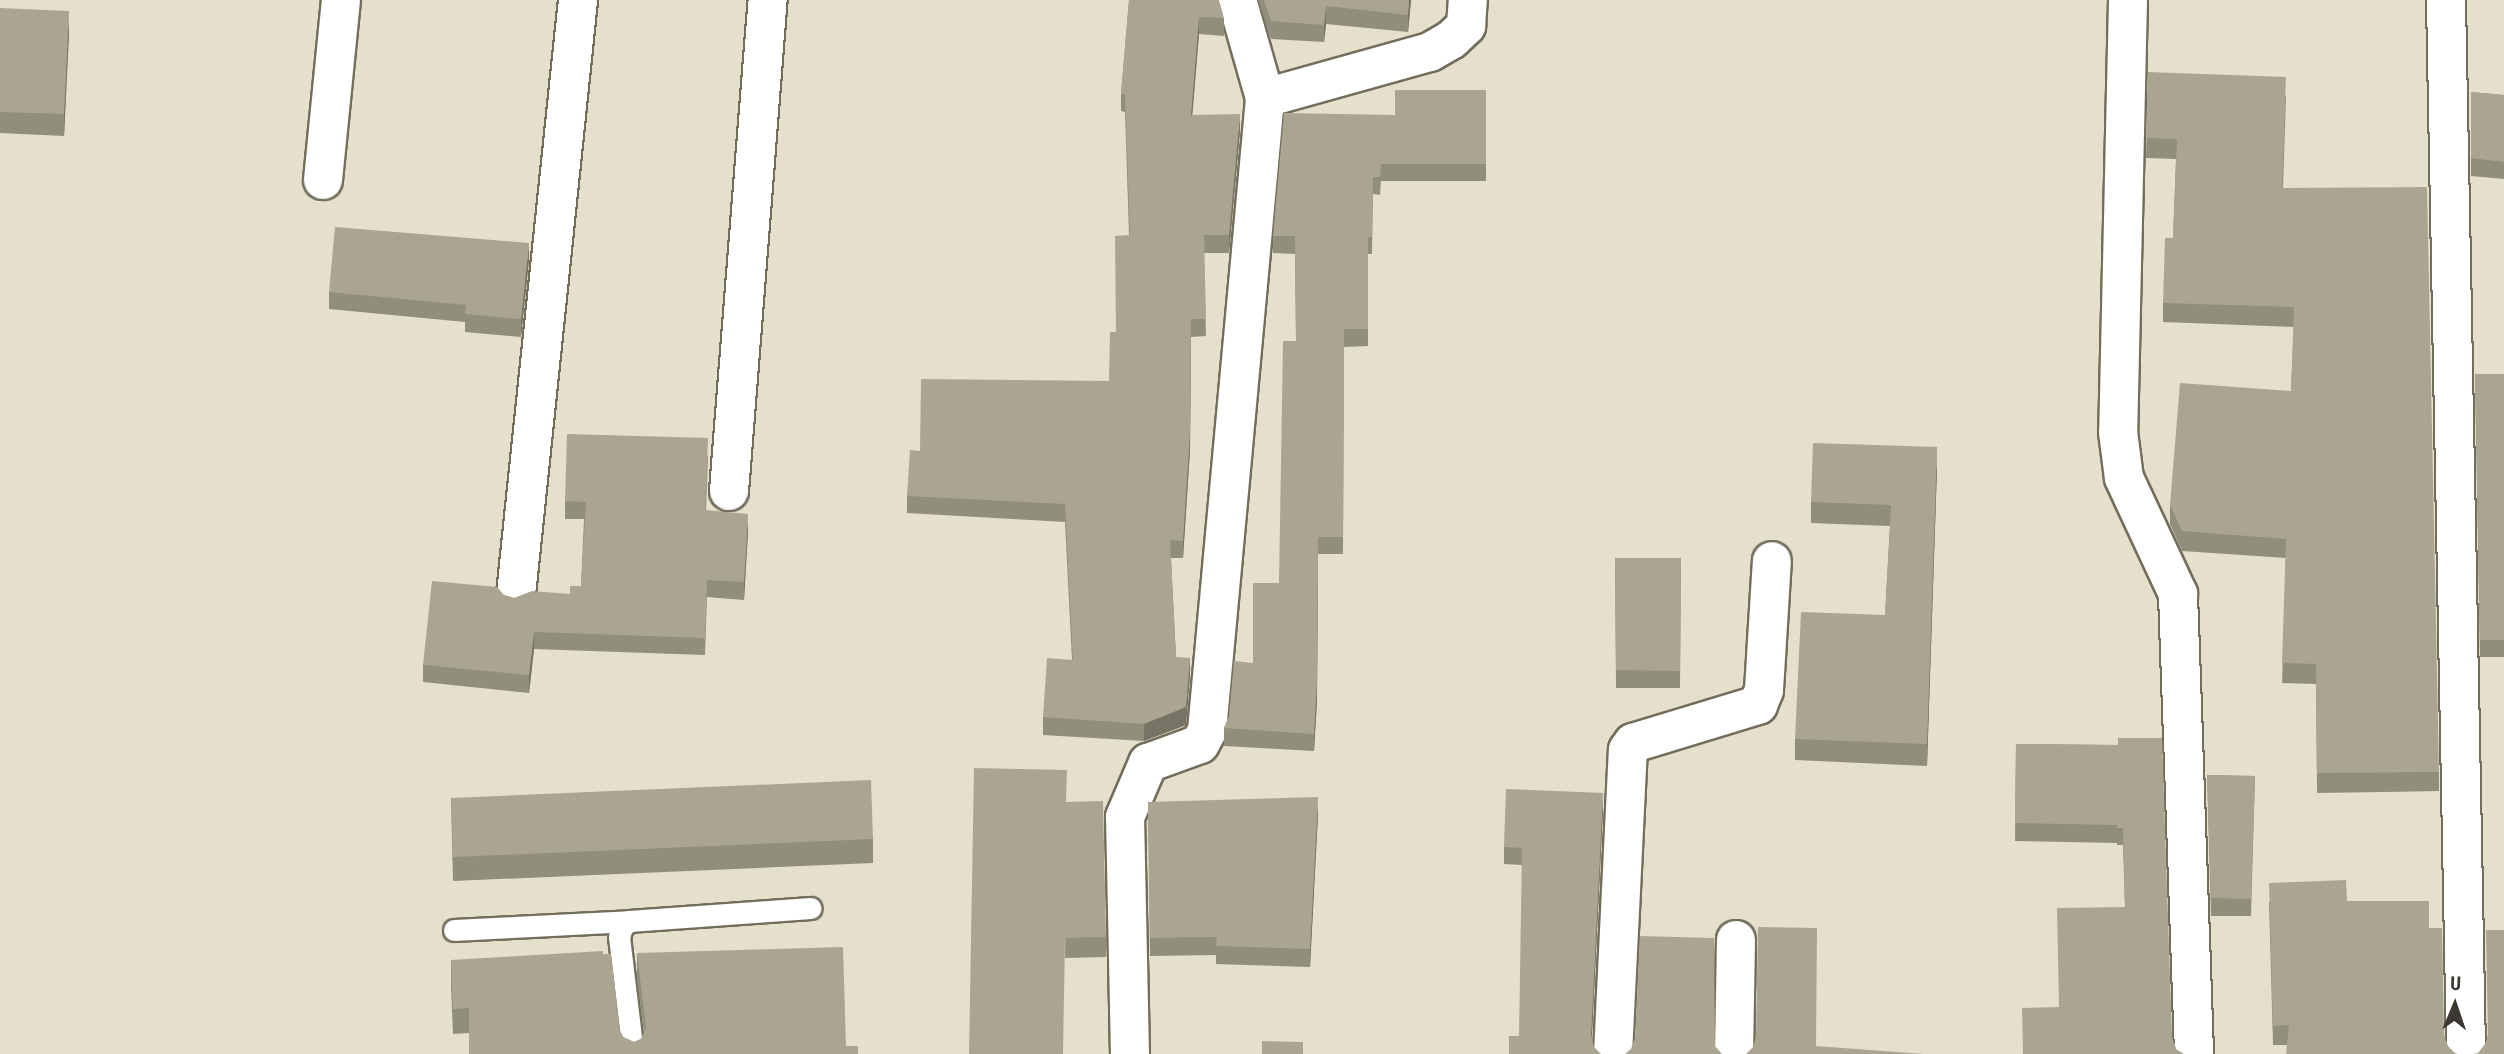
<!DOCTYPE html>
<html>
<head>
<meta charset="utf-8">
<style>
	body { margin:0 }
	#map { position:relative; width:2504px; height:1054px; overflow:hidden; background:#e5e0cb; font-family:"Roboto Condensed",sans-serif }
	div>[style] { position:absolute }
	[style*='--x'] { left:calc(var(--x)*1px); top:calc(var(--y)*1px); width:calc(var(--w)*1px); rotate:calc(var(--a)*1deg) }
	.roads { filter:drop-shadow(2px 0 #726e5b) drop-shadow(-2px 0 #726e5b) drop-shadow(0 2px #726e5b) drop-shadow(0 -2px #726e5b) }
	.service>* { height:21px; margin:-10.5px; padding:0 10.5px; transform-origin:10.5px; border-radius:10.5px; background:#fff }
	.minor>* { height:38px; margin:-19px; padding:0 19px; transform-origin:19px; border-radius:19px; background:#fff }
	.wall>* { inset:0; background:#928e7d }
	.shaded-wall>* { inset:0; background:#777466 }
	.building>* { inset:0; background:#aaa591 }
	span { translate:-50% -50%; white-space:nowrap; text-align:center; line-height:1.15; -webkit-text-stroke:5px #fff; paint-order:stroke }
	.north { position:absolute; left:2420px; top:970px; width:70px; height:70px; -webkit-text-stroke:5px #fff; paint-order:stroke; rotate:2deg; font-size:19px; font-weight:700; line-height:28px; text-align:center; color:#3a3830 }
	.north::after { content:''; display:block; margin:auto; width:24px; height:32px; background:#3a3830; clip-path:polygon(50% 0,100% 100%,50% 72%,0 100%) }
</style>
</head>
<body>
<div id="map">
	<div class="roads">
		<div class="service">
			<div style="--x:454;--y:930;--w:175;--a:-2.9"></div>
			<div style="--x:633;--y:1054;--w:118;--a:-96.8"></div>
			<div style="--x:619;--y:937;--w:10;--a:-73"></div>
			<div style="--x:622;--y:927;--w:9;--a:-41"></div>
			<div style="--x:629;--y:921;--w:182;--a:-4.1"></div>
		</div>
		<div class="minor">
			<div style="--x:2128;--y:0;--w:432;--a:91.3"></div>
			<div style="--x:2118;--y:432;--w:46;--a:82.6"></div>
			<div style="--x:2124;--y:478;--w:128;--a:65"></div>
			<div style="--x:2178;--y:594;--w:460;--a:88"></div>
			<div style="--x:2446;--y:0;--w:1054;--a:88.91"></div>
			<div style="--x:1265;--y:98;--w:171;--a:-15.6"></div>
			<div style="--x:1430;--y:52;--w:24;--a:-30"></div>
			<div style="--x:1451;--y:40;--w:21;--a:-43"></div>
			<div style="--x:1466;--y:26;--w:26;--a:-86"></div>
			<div style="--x:323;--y:180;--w:181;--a:-84.3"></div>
			<div style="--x:729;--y:491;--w:493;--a:-85.5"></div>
			<div style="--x:516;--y:594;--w:597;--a:-84.04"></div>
			<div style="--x:1130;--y:1054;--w:237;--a:-91.2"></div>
			<div style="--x:1125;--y:817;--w:59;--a:-66.9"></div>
			<div style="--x:1148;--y:763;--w:55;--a:-20.1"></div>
			<div style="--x:1200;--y:744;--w:15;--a:-62"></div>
			<div style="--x:1207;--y:731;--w:636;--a:-84.76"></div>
			<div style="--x:1265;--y:98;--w:102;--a:-105.9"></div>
			<div style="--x:1613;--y:1054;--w:304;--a:-87.2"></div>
			<div style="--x:1628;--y:750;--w:9;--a:-54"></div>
			<div style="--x:1633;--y:743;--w:131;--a:-16.9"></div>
			<div style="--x:1758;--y:705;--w:16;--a:-68"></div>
			<div style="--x:1764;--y:690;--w:129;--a:-86.5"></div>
			<div style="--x:1734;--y:1054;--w:114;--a:-89"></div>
		</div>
	</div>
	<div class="wall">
		<div style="clip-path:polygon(1129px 0,1224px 18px,1224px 36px,1199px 34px,1192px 115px,1240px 131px,1229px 253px,1204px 253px,1206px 336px,1191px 337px,1190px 450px,1183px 558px,1171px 558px,1176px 657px,1190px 675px,1186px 725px,1144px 741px,1043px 735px,1043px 717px,1072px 660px,1065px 522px,907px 513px,907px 496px,920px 451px,1109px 381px,1129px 235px,1125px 112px,1121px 111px,1121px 94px)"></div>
		<div style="clip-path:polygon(1258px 0,1411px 0,1408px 32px,1326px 24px,1324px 42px,1271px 39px)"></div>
		<div style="clip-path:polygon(0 8px,69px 33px,64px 136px,0 133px)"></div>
		<div style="clip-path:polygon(2148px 72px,2286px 96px,2283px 188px,2439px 772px,2439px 791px,2317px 793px,2316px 684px,2282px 683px,2286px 558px,2182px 551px,2170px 524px,2170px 505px,2291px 391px,2294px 327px,2163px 322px,2163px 303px,2173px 238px,2176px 159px,2146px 158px)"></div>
		<div style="clip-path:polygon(1486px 90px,1486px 181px,1381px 181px,1380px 195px,1373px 194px,1372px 254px,1368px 254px,1368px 346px,1344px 347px,1343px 554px,1318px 554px,1317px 701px,1314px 751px,1224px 746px,1224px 728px,1253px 663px,1279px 583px,1296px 341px,1295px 254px,1273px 253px,1273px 236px,1395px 115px)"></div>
		<div style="clip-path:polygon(2471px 92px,2504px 95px,2504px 179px,2471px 176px)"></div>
		<div style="clip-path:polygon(529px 260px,521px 337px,465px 332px,465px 322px,329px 309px,329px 292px)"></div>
		<div style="clip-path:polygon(2475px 374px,2504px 374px,2504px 657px,2480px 657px)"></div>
		<div style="clip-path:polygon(708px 456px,706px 510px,748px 531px,744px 600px,707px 597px,705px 655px,534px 649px,529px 693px,423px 682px,423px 665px,504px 595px,514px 598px,570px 594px,581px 586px,584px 519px,565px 519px,565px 501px)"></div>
		<div style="clip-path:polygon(1937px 468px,1927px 766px,1795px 760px,1795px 739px,1885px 615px,1890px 526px,1811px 523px,1811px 502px)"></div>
		<div style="clip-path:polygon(1615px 558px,1681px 558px,1680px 688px,1616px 688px)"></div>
		<div style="clip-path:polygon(2016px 744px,2118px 745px,2172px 1037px,2176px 1049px,2059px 1007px,2125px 907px,2123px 845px,2117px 845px,2117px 843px,2015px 841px)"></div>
		<div style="clip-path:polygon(2207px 775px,2255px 776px,2251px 916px,2211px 916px)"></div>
		<div style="clip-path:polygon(451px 798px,873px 839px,873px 863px,453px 881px)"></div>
		<div style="clip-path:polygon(1067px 802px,1106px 937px,1106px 957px,1065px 958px)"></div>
		<div style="clip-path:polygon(1148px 802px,1318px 814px,1310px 967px,1216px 964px,1216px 955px,1150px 956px)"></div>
		<div style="clip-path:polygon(1603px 810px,1592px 1038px,1522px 865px,1504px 864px,1504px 847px)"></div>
		<div style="clip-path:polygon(2346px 880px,2287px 1045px,2273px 1045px,2269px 902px)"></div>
		<div style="clip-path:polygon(637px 953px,846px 1046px,858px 1054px,469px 1033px,453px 1034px,451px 986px,451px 960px,620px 1031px,623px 1037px,634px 1042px,641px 1039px,644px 1033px,637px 979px)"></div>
	</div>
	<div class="shaded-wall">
		<div style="clip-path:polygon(1409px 0,1411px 0,1408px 32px,1408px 15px)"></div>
		<div style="clip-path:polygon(1326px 6px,1326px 24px,1324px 42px,1324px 25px)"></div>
		<div style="clip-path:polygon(69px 11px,69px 33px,64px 136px,64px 114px)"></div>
		<div style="clip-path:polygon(1199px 17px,1199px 34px,1191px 132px,1191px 115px)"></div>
		<div style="clip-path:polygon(1240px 114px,1240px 131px,1229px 253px,1229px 235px)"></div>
		<div style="clip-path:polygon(529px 243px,529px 260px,521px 337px,521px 319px)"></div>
		<div style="clip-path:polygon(1191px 319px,1190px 450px,1183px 558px,1183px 541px)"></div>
		<div style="clip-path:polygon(1937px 447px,1937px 468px,1927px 766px,1927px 744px)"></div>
		<div style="clip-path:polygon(748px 514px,748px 531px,744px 600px,744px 582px)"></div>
		<div style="clip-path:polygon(1318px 554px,1317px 701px,1314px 751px,1314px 734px)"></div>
		<div style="clip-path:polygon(534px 632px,534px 649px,529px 693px,529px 675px)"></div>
		<div style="clip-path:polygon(1190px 658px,1190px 675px,1186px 725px,1144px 741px,1144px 724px)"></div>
		<div style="clip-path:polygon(1603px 793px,1603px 810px,1591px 1053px,1591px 1035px)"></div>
		<div style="clip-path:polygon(1318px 797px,1318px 814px,1310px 967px,1310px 949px)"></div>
	</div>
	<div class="building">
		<div style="clip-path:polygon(1129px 0,1219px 0,1224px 18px,1199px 17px,1191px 115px,1240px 114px,1229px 235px,1204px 235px,1206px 319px,1191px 319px,1190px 433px,1183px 541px,1170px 540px,1176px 657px,1190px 658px,1186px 707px,1144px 724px,1043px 717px,1047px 658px,1073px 660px,1065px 504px,907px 496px,910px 450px,920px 451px,921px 379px,1109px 381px,1110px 332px,1116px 332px,1115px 236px,1130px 235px,1125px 94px,1121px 94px)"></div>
		<div style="clip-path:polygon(1264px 0,1409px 0,1408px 15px,1326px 6px,1324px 25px,1271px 21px)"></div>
		<div style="clip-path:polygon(0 8px,69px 11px,64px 114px,0 112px)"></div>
		<div style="clip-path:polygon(2148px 72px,2286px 77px,2282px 188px,2427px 187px,2439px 772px,2317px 773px,2316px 664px,2282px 663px,2286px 539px,2182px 531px,2170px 505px,2180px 383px,2291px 391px,2294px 307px,2163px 303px,2165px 238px,2173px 238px,2177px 139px,2146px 138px)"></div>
		<div style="clip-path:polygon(1395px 90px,1486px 90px,1486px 164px,1381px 164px,1380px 177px,1373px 177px,1372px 237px,1368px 237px,1368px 329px,1344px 329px,1343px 537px,1318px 537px,1317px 683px,1314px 734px,1224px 728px,1229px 716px,1234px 661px,1253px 663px,1253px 583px,1279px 583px,1283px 341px,1296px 341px,1295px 236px,1273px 236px,1284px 113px,1395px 115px)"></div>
		<div style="clip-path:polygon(2471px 92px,2504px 95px,2504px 162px,2471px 158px)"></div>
		<div style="clip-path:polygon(335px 227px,529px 243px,521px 319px,465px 314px,466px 305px,329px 292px)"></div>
		<div style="clip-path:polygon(2475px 374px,2504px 374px,2504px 640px,2480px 640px)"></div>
		<div style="clip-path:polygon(567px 434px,708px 438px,705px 510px,748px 514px,744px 582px,707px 580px,705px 638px,534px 632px,529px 675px,423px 665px,432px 581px,497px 587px,504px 595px,514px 598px,532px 591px,570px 594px,570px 586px,581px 586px,586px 502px,565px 501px)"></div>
		<div style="clip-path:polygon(1813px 443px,1937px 447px,1927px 744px,1795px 739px,1801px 612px,1885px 615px,1891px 505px,1811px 502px)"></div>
		<div style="clip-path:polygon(1615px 558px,1681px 558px,1680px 671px,1616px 670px)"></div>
		<div style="clip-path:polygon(2118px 738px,2162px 738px,2172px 1037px,2176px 1049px,2184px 1054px,2023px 1054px,2022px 1008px,2059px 1007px,2057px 908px,2125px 907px,2123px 828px,2117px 828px,2117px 825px,2015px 823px,2016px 744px,2118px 745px)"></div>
		<div style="clip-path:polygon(974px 768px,1067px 770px,1066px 802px,1103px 801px,1106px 937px,1065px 938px,1063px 1054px,969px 1054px)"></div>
		<div style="clip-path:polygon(2207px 775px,2255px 776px,2251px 899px,2211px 898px)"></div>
		<div style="clip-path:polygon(871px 780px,873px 839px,453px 857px,451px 798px)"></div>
		<div style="clip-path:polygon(1506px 789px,1603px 793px,1591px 1035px,1594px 1047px,1601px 1054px,1509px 1054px,1509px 1036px,1519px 1036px,1522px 848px,1504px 847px)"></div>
		<div style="clip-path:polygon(1318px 797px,1310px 949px,1216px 946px,1217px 937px,1150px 938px,1148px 802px)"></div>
		<div style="clip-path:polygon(2346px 880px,2347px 901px,2429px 901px,2429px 928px,2442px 928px,2444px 1035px,2448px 1046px,2455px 1053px,2458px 1054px,2286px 1054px,2289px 1025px,2273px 1026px,2269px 883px)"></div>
		<div style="clip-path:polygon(1758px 927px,1817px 928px,1816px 1046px,1924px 1054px,1746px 1054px,1753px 1047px,1756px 1037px)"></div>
		<div style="clip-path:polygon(2486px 930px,2504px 930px,2504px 1054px,2473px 1054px,2478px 1053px,2485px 1044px,2488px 1035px)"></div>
		<div style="clip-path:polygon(1640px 936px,1714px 938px,1715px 1046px,1722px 1054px,1625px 1054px,1631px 1049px,1635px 1038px)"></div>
		<div style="clip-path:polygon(843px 947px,846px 1046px,858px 1046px,858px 1054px,469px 1054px,469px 1008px,453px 1009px,451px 960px,603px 951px,603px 954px,611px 954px,620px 1031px,623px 1037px,634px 1042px,641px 1039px,646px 1028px,637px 953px)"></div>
		<div style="clip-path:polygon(1262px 1041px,1303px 1042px,1303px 1054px,1262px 1054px)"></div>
	</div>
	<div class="north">U</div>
</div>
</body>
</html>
